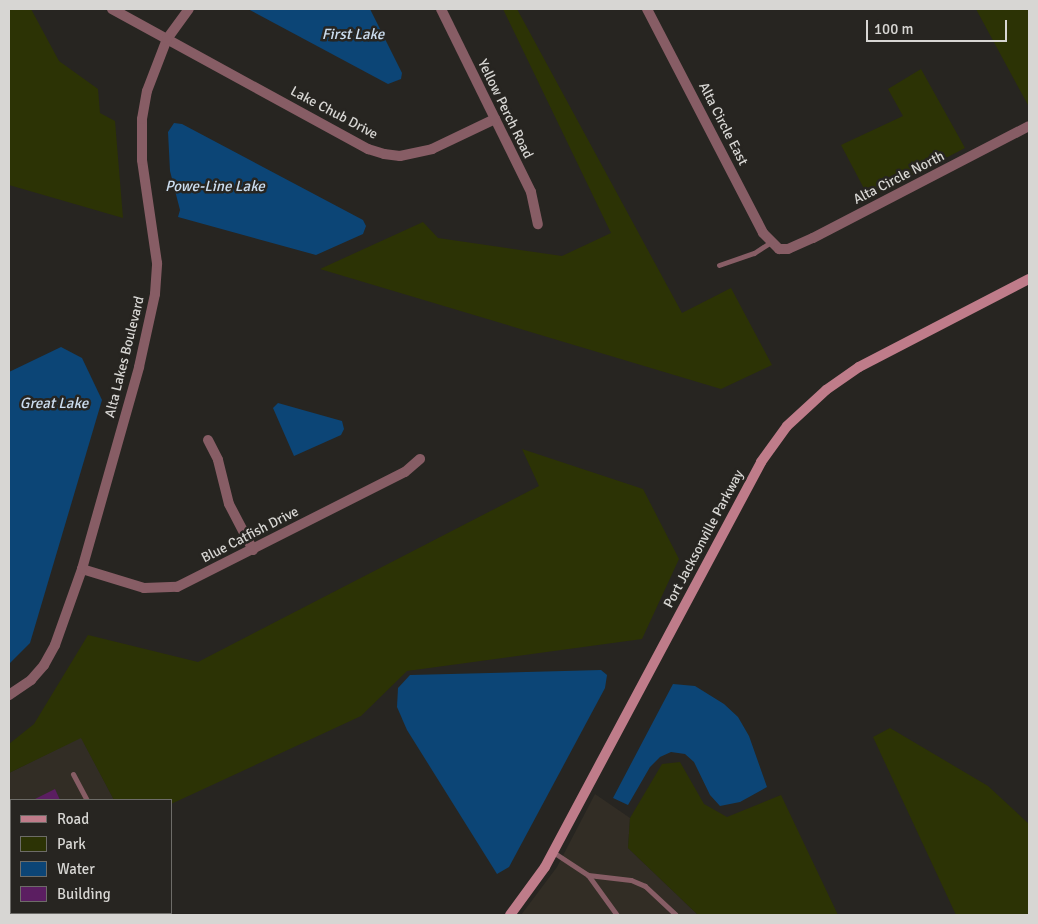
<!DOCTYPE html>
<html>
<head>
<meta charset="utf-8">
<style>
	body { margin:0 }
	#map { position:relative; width:1038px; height:924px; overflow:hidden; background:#272521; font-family:Signika,sans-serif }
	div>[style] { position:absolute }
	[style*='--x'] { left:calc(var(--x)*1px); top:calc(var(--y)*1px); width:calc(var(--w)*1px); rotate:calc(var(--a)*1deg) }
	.built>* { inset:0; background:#322d25 }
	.green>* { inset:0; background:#2c3305 }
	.water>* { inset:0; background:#0c4576 }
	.building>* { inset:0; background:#5b1e61 }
	.lane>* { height:5px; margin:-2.5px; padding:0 2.5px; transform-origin:2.5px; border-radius:2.5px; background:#875d65 }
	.street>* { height:10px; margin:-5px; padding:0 5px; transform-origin:5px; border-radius:5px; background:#875d65 }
	.secondary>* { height:10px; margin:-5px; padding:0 5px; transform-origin:5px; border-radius:5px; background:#bf7c8a }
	span { translate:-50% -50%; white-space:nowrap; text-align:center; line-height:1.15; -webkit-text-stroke:5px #272521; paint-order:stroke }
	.street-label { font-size:14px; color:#d7d6d3 }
	.water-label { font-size:15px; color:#ccddef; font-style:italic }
	.frame { position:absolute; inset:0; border:10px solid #d7d6d3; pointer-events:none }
	.legend { position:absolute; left:10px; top:799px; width:162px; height:115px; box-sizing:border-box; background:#272521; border:1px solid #6d6c68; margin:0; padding:6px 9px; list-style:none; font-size:15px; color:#d7d6d3 }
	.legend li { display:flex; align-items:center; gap:10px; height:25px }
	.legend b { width:25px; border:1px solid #6d6c68 }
	.scale { position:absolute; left:866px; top:20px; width:141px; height:22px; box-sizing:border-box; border:2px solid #d7d6d3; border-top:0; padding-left:6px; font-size:15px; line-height:18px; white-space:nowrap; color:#d7d6d3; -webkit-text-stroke:4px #272521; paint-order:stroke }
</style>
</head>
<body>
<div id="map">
	<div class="built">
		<div style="clip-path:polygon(81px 737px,114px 800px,11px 800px,11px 913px,171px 912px,173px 915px,9px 915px,9px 773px)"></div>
		<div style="clip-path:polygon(595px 794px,630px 818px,628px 848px,698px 915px,521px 915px,557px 867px)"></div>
	</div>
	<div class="green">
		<div style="clip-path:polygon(9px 9px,31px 9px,59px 61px,98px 89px,100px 113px,115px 121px,123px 218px,9px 185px)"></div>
		<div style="clip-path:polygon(503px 9px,517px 9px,682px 313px,731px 288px,772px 365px,721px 389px,320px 269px,423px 222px,438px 238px,562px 256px,611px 233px)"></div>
		<div style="clip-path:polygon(976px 9px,1029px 9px,1029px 107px)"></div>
		<div style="clip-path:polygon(921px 69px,965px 148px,869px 198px,841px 145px,903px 116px,888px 89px)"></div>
		<div style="clip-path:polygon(522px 449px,643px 489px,679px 559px,642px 639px,407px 671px,361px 716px,171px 804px,171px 800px,114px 800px,81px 738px,9px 773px,9px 744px,34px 724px,88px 635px,198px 662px,539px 486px)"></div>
		<div style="clip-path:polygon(890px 728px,988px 786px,1029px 824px,1029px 915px,956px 915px,873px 737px)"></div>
		<div style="clip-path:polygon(680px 762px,704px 804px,727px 817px,781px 795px,838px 915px,698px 915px,628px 848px,630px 818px,662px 764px)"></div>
	</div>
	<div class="water">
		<div style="clip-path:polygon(248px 9px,370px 9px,402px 73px,401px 79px,388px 84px)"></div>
		<div style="clip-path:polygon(174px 123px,182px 124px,363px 220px,366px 226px,363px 234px,316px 255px,178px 217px,180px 210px,170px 171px,168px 132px)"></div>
		<div style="clip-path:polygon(61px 347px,82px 358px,102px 400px,30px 643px,9px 664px,9px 372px)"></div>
		<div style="clip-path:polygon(278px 403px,342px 421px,344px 429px,341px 435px,294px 456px,273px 408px)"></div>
		<div style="clip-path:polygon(601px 670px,607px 675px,605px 688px,509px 867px,497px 874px,407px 730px,397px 707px,398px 688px,410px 675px)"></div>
		<div style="clip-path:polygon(673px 684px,695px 686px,724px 704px,738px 717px,749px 736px,767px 787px,740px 802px,720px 806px,710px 795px,694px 762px,685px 754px,671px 752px,660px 757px,650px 767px,628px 805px,613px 798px)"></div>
	</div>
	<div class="building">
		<div style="clip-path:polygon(55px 789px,60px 800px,33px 800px)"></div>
	</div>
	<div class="lane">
		<div style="--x:719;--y:265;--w:37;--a:-19"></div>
		<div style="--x:754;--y:253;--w:20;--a:-33"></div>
		<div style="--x:73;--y:774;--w:30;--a:62"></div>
		<div style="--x:553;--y:852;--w:42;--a:33.3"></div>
		<div style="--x:588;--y:875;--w:43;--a:6.6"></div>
		<div style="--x:631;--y:880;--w:15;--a:23"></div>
		<div style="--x:645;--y:886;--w:42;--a:43.1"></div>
		<div style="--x:588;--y:875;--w:49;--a:54.1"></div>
		<div style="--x:144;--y:913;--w:3;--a:45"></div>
	</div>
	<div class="street">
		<div style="--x:112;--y:9;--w:292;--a:28.7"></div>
		<div style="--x:368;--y:149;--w:17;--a:17"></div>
		<div style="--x:384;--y:154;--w:16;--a:7"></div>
		<div style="--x:400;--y:156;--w:33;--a:-12"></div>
		<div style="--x:432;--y:149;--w:70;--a:-25.5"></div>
		<div style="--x:441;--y:9;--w:204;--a:63.8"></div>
		<div style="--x:531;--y:192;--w:33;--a:78"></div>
		<div style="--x:647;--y:9;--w:252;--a:62.6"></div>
		<div style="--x:763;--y:233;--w:23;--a:45"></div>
		<div style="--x:779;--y:249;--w:9;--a:0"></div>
		<div style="--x:788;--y:249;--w:27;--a:-24"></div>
		<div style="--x:813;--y:238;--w:243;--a:-27.4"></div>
		<div style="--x:208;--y:440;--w:22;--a:63"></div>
		<div style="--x:218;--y:460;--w:45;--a:76"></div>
		<div style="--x:229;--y:504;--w:52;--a:62.4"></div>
		<div style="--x:82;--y:569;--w:65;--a:17"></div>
		<div style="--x:144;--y:588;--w:33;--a:-2"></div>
		<div style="--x:177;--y:587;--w:255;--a:-26.8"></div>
		<div style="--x:405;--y:472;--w:20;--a:-41"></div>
		<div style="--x:9;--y:695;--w:27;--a:-34"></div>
		<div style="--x:31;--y:680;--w:20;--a:-49"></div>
		<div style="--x:44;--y:665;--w:23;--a:-61"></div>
		<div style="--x:55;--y:645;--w:81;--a:-70.4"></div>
		<div style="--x:82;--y:569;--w:210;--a:-74.2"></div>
		<div style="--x:139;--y:367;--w:75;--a:-77.6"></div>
		<div style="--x:155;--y:294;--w:31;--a:-86"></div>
		<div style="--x:157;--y:263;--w:104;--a:-98.3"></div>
		<div style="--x:142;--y:160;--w:41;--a:-90"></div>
		<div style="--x:142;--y:119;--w:28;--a:-80"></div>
		<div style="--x:147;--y:91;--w:56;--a:-69"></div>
		<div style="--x:167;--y:39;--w:37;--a:-54"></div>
	</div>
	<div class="secondary">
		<div style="--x:510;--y:915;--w:59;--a:-53.9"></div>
		<div style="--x:545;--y:867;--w:459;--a:-61.9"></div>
		<div style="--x:761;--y:462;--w:44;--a:-54.2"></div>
		<div style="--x:787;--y:426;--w:53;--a:-42.7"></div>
		<div style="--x:826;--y:390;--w:40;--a:-34.9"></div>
		<div style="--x:859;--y:367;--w:191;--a:-27.4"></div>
	</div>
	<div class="street-label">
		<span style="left:505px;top:109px;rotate:64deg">Yellow Perch Road</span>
		<span style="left:334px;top:113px;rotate:28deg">Lake Chub Drive</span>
		<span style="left:723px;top:124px;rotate:63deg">Alta Circle East</span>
		<span style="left:899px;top:178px;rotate:-27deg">Alta Circle North</span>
		<span style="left:125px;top:357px;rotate:-76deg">Alta Lakes Boulevard</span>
		<span style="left:250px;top:535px;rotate:-27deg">Blue Catfish Drive</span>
		<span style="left:704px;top:539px;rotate:-62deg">Port Jacksonville Parkway</span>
	</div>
	<div class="water-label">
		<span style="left:353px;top:35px">First Lake</span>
		<span style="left:215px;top:187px">Powe-Line Lake</span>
		<span style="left:54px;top:404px">Great Lake</span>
	</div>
	<div class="frame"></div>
	<ul class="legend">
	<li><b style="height:6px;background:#bf7c8a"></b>Road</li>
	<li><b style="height:14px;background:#2c3305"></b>Park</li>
	<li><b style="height:14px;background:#0c4576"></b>Water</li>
	<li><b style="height:14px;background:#5b1e61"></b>Building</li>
	</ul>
	<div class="scale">100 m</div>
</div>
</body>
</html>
